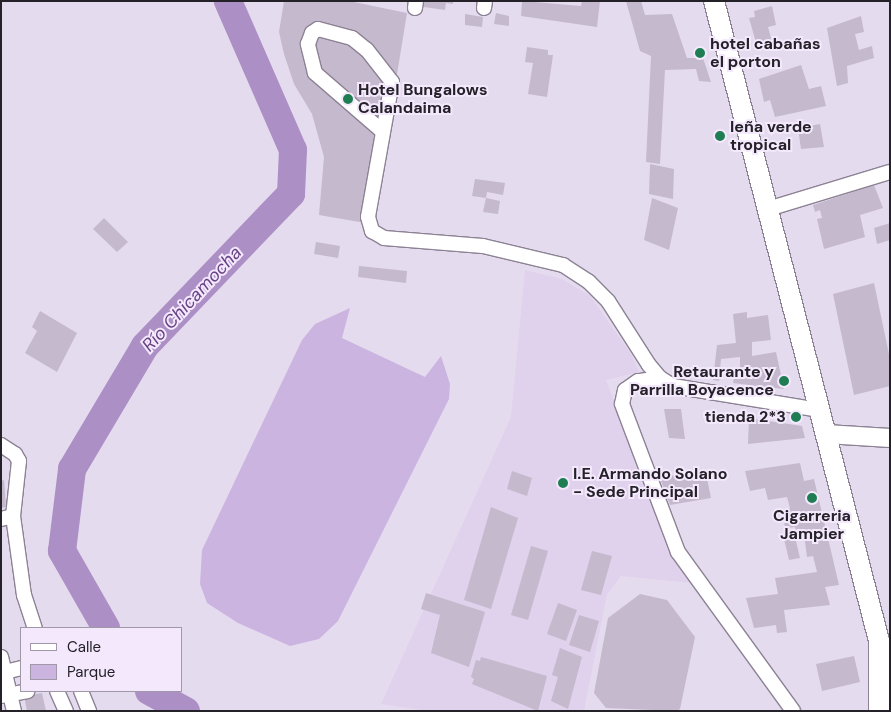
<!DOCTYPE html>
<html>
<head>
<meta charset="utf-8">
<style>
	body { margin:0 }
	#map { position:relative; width:891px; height:712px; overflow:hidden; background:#e5dbef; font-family:"DM Sans",sans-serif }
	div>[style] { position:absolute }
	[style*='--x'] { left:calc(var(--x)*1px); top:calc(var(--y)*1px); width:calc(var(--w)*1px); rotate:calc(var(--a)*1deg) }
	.built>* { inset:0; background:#e0d1ec }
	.green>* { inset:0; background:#ccb4e0 }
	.river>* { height:28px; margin:-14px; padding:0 14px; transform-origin:14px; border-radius:14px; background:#ac8fc4 }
	.building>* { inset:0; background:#c4b9cd }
	.roads { filter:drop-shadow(1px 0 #8c8294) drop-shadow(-1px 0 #8c8294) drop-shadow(0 1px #8c8294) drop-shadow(0 -1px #8c8294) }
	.minor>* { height:14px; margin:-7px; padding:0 7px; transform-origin:7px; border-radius:7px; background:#fff }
	.tertiary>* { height:18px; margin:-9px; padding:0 9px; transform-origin:9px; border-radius:9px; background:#fff }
	.secondary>* { height:20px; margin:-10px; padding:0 10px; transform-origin:10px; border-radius:10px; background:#fff }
	.dots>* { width:14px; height:14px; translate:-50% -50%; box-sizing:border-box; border:2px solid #f3e8fc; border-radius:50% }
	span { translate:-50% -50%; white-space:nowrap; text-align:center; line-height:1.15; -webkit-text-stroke:4px #f3e8fc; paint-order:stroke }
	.poi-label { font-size:16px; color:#252128; font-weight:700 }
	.left { translate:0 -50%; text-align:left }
	.right { translate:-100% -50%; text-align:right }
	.water-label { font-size:18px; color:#684284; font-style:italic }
	.frame { position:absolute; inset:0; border:2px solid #252128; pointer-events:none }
	.legend { position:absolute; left:20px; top:627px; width:162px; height:65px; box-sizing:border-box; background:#f3e8fc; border:1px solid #a198a7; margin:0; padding:6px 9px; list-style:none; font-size:15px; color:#252128 }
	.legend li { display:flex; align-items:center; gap:10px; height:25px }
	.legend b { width:25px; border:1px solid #a198a7 }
</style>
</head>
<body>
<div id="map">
	<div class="built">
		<div style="clip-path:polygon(525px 270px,562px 279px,590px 296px,631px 354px,639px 372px,606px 380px,672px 550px,692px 583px,621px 576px,607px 594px,584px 711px,429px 711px,381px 704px,511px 417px)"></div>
	</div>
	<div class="green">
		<div style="clip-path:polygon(350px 308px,342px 338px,425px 377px,441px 356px,450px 384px,449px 399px,338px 621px,319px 639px,290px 646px,238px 623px,207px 603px,200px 584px,202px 550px,302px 340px,315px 324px)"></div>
	</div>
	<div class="river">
		<div style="--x:106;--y:628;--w:89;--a:-119.7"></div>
		<div style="--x:62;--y:551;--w:83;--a:-83"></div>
		<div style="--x:72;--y:469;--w:143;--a:-59.3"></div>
		<div style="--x:145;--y:346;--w:211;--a:-46.2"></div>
		<div style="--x:291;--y:194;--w:44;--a:-87.4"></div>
		<div style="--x:293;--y:150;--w:163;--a:-113.6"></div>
		<div style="--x:149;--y:691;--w:42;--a:28.4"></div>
	</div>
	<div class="building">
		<div style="clip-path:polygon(284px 1px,349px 1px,407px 13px,374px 215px,377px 225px,319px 215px,324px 157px,312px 114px,294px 84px,284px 54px,279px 32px)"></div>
		<div style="clip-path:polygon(424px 1px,453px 1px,453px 4px,446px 3px,445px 10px,424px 7px)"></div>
		<div style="clip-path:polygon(522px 1px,581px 6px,582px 1px,600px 1px,597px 27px,521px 16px)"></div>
		<div style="clip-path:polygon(626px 1px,641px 1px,645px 15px,672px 14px,687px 58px,703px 58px,711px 82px,699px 81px,696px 69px,665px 70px,660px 164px,646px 162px,651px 56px,640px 51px)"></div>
		<div style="clip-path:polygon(772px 6px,776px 25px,768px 27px,772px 42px,757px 46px,749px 18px,755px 17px,754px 11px)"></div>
		<div style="clip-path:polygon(496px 13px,509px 16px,509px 26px,494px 24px)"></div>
		<div style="clip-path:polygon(465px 14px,483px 17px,482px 27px,465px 25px)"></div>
		<div style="clip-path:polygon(861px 16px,864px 32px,855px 34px,859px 50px,872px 46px,874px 58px,847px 66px,848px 83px,837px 86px,827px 28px)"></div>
		<div style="clip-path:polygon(527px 47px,548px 50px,548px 55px,553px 55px,547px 97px,528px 94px,533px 63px,525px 62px)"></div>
		<div style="clip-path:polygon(801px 65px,809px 89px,821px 86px,826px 106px,775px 117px,770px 100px,764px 102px,759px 79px)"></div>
		<div style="clip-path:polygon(820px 124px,824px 147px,801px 149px,798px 128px)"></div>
		<div style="clip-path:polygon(650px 164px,674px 169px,673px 199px,649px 194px)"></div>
		<div style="clip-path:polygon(475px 179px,505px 183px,503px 195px,487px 192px,486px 198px,472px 196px)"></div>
		<div style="clip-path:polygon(874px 185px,883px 208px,860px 215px,865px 237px,824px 249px,817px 219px,822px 218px,820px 210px,815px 212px,813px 205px)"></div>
		<div style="clip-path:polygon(486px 198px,500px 201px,498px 214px,483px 212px)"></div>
		<div style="clip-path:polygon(652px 198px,678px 208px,669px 250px,644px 240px)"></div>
		<div style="clip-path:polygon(104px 218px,128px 242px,117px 252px,93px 229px)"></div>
		<div style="clip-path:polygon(890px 223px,890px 240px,877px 244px,874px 228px)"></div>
		<div style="clip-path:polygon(316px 242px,340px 246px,338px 258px,314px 254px)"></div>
		<div style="clip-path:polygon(359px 266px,407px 271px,406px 283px,358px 277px)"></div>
		<div style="clip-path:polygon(874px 283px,890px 359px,890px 386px,854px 395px,833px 294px)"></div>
		<div style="clip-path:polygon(40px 311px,77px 333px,57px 372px,25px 353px,37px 331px,32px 327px)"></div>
		<div style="clip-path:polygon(747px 312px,747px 318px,768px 315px,771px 340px,752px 342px,752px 356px,776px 352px,784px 389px,733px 383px,735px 373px,740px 373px,740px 357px,721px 359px,719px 381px,713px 380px,717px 345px,736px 343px,733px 314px)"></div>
		<div style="clip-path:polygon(664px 409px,681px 409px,685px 439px,669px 438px)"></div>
		<div style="clip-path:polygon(749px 418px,802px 426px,805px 438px,748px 444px)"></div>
		<div style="clip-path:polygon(800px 463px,804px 481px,814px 479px,839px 585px,825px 587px,830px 605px,784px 610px,787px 632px,777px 633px,776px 625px,754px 628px,746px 598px,778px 594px,775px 578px,817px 572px,813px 556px,807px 557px,805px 542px,802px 536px,797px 537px,795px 527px,785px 528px,782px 510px,790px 508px,787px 497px,768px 500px,765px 488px,750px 491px,745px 471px)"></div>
		<div style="clip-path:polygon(705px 469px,711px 498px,670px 505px,660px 478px)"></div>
		<div style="clip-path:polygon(512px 471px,532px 478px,527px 496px,507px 489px)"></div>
		<div style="clip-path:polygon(4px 480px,6px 507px,1px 508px,1px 481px)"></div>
		<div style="clip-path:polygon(491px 507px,518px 518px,491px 609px,464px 600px)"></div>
		<div style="clip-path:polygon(795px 537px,800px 558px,789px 560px,784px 539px)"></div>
		<div style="clip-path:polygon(531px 546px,548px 551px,528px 620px,511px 615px)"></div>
		<div style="clip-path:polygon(592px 551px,612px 556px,601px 595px,581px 590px)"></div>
		<div style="clip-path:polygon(426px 593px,485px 612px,469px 667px,431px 653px,440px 615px,421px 609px)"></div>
		<div style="clip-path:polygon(640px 594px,667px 600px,695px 637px,680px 709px,676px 711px,606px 708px,594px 693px,608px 618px)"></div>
		<div style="clip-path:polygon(558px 603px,577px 610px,566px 641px,547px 634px)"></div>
		<div style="clip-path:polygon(579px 615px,599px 621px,590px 652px,569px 645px)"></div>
		<div style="clip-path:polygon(560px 648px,582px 657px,568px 709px,551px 701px,558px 677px,552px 675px)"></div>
		<div style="clip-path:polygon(854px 656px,860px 682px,822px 691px,816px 664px)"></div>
		<div style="clip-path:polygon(481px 657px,547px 676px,538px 711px,472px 684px,474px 679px,471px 677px,476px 660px,480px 661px)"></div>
		<div style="clip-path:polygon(42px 693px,46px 711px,27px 711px,24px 696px)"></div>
	</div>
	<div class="roads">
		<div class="minor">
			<div style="--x:415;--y:8;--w:7;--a:-82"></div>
			<div style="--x:484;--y:8;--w:7;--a:-82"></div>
			<div style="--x:382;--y:131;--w:89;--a:-139.1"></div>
			<div style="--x:315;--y:73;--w:30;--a:-104"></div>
			<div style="--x:308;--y:44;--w:12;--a:-70"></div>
			<div style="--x:312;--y:33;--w:7;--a:-34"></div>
			<div style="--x:318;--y:29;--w:35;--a:15"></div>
			<div style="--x:352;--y:38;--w:19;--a:39"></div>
			<div style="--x:367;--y:50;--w:41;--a:52"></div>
			<div style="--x:392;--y:82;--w:137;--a:100.1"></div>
			<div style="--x:368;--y:217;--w:15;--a:74"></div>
			<div style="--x:372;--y:231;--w:14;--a:30"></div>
			<div style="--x:384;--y:238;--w:99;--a:4.6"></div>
			<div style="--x:483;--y:246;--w:82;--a:13.4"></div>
			<div style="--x:563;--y:265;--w:31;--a:33"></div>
			<div style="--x:589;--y:282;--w:27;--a:45"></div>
			<div style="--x:608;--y:301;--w:76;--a:57.4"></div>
			<div style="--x:649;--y:365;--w:17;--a:50"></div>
			<div style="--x:660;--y:378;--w:15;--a:32"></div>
			<div style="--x:673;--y:386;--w:149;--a:9.3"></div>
			<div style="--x:768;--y:209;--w:127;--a:-16.9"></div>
			<div style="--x:660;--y:378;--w:22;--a:172"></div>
			<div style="--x:638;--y:381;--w:16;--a:145"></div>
			<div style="--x:625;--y:390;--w:14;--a:102"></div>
			<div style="--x:622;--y:404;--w:158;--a:69.3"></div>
			<div style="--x:678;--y:552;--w:196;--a:54.1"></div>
			<div style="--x:1;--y:445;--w:17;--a:33"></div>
			<div style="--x:15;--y:454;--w:8;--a:60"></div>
			<div style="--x:19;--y:461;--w:55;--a:96.2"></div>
			<div style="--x:13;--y:516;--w:80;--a:82.1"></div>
			<div style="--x:24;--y:595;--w:35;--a:72"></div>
			<div style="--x:1;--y:519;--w:12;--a:-14"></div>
			<div style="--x:1;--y:657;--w:56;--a:76.5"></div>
			<div style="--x:1;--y:673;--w:21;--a:-14"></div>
			<div style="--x:57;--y:691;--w:22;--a:66"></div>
			<div style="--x:81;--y:691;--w:22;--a:68"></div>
			<div style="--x:2;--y:696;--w:26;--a:-11"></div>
		</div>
		<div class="tertiary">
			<div style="--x:826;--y:434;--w:64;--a:3.6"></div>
		</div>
		<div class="secondary">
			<div style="--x:714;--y:1;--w:661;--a:75.54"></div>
			<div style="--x:879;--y:641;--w:24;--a:62"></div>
			<div style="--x:879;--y:711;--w:68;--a:-90"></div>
		</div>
	</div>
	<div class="dots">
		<div style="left:700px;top:53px;background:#1f7d53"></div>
		<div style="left:348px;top:99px;background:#1f7d53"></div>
		<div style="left:720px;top:136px;background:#1f7d53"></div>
		<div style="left:784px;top:381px;background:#1f7d53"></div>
		<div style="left:796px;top:417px;background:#1f7d53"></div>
		<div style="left:563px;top:483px;background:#1f7d53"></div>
		<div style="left:812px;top:498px;background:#1f7d53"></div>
	</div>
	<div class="poi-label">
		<span class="left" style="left:710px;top:53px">hotel cabañas<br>el porton</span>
		<span class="left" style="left:358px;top:99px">Hotel Bungalows<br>Calandaima</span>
		<span class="left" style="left:730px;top:136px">leña verde<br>tropical</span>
		<span class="right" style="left:774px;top:381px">Retaurante y<br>Parrilla Boyacence</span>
		<span class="right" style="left:786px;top:417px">tienda 2*3</span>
		<span class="left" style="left:573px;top:483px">I.E. Armando Solano<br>- Sede Principal</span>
		<span style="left:812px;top:525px">Cigarreria<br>Jampier</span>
	</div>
	<div class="water-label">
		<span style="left:192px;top:299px;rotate:-47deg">Río Chicamocha</span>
	</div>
	<div class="frame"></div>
	<ul class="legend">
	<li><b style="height:6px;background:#fff"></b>Calle</li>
	<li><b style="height:14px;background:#ccb4e0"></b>Parque</li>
	</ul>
</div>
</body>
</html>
